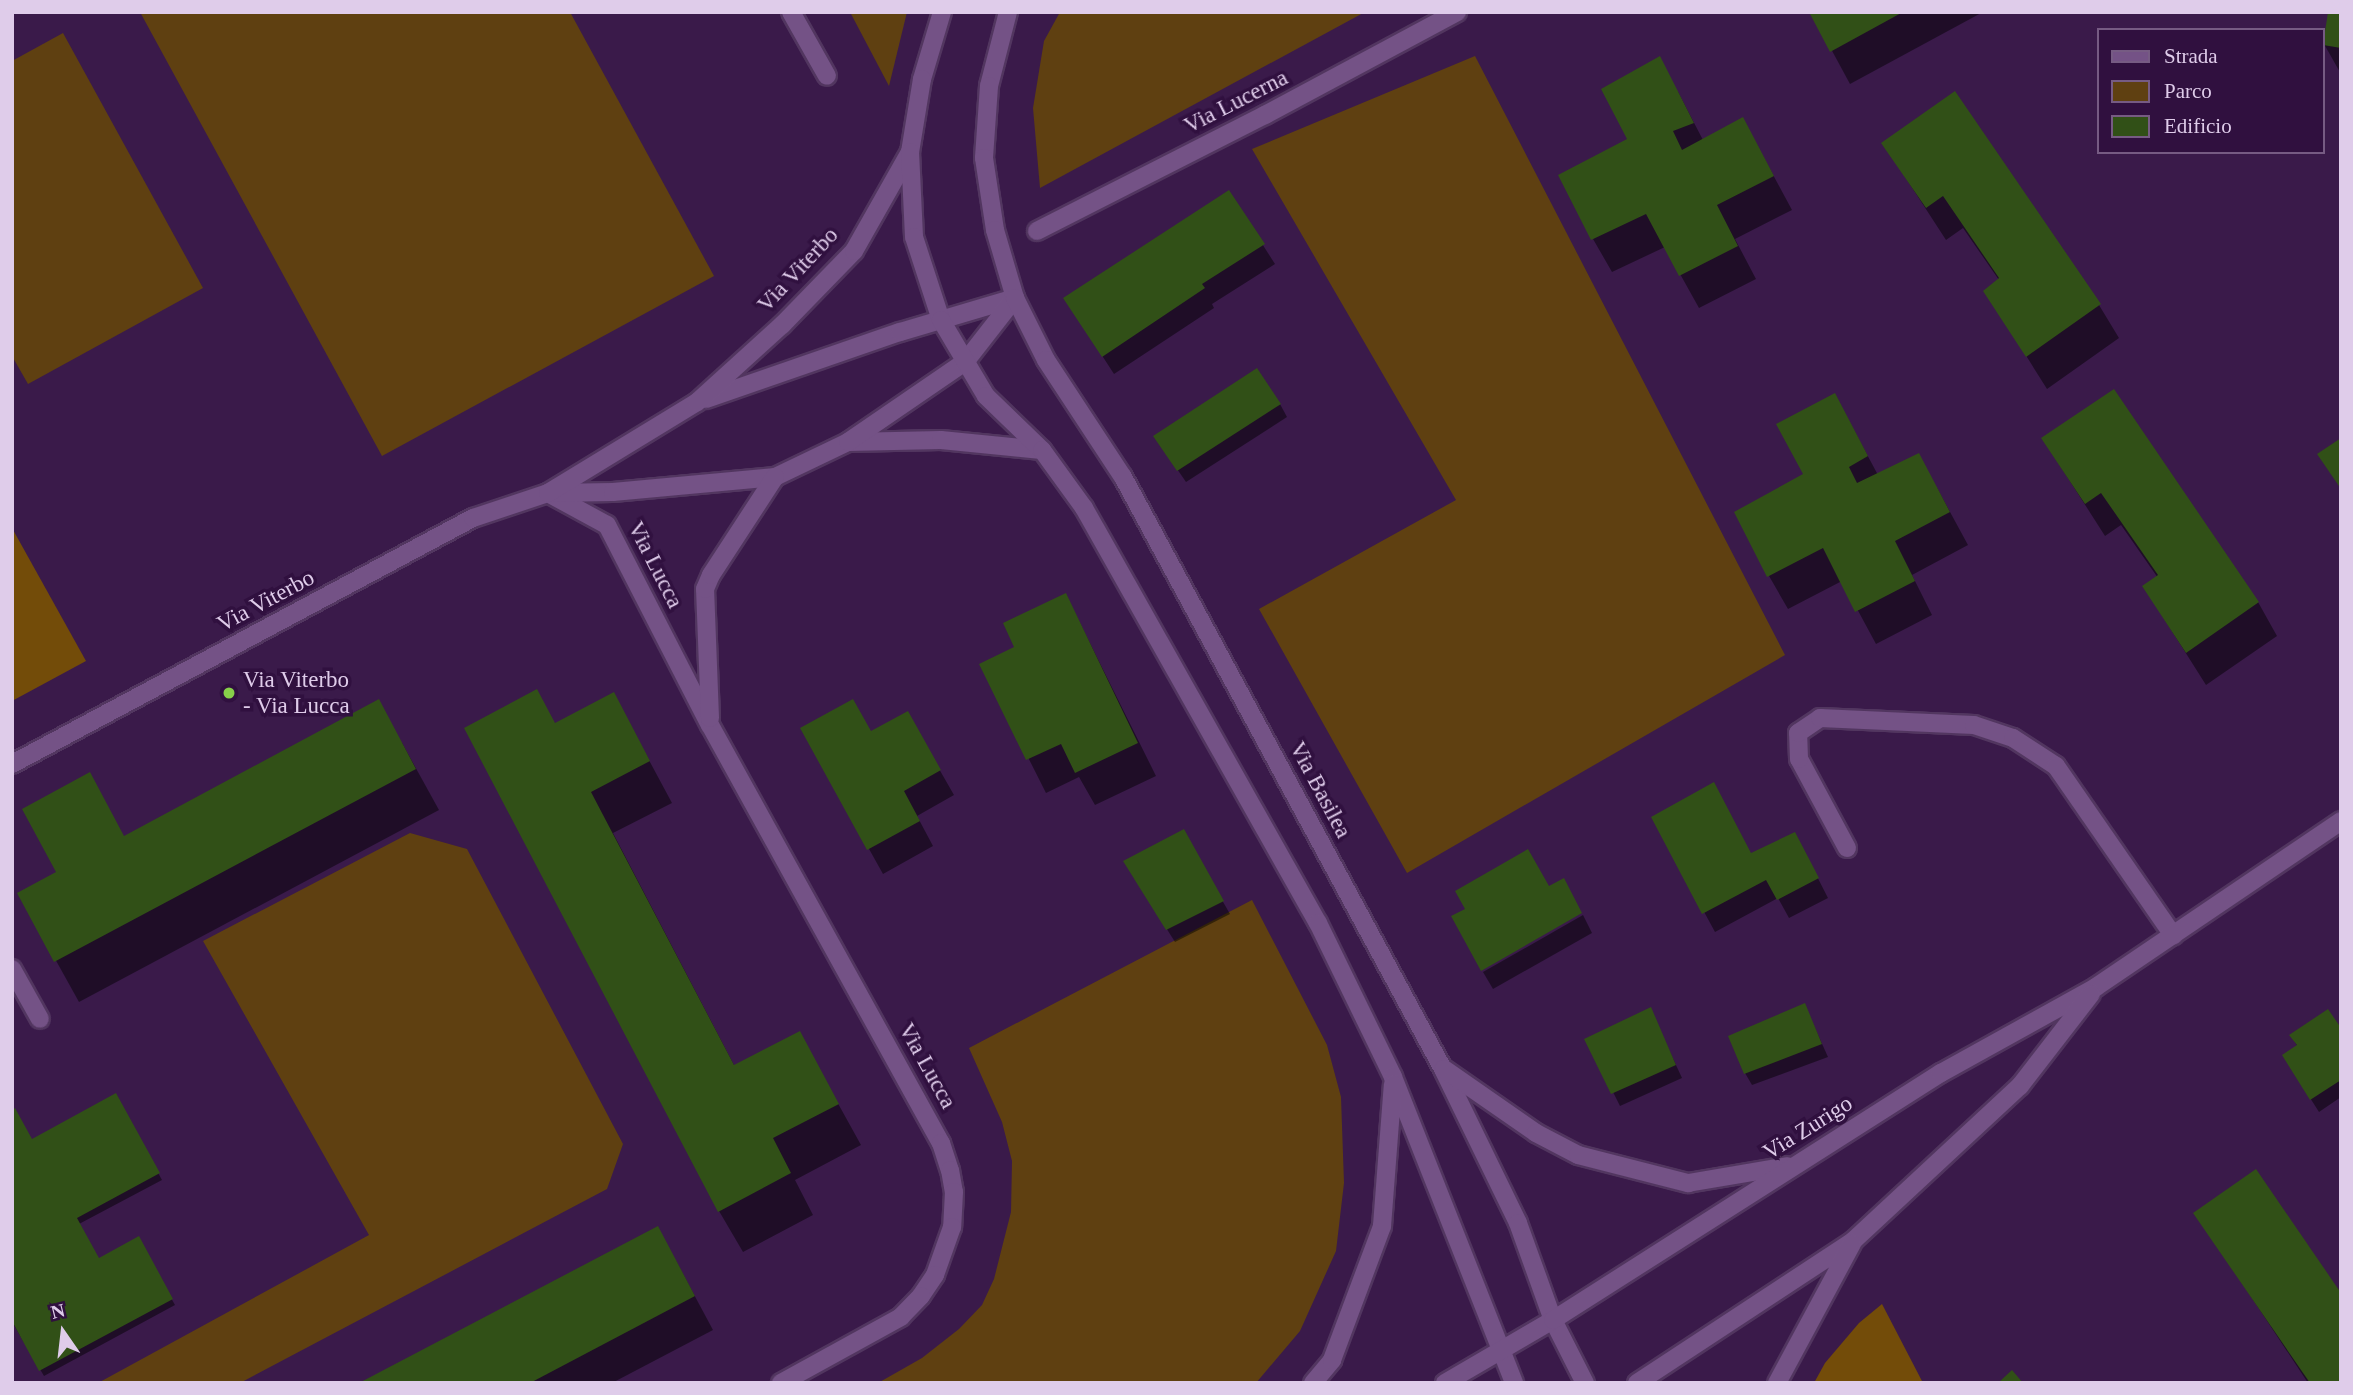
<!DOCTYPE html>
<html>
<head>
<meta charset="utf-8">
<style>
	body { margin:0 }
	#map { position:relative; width:2353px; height:1395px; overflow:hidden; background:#3a1a4a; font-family:Georgia,serif }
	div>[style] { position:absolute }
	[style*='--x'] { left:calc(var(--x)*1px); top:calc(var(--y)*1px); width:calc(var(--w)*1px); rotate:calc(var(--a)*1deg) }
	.green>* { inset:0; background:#5f4011 }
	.forest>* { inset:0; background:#734c09 }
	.shadow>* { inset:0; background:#0007 }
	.building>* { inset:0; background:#315017 }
	.roads { filter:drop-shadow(2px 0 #523660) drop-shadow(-2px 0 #523660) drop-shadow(0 2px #523660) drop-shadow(0 -2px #523660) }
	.service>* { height:18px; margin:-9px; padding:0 9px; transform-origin:9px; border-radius:9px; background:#745286 }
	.minor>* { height:18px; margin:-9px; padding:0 9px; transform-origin:9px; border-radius:9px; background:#745286 }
	.secondary>* { height:18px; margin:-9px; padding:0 9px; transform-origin:9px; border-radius:9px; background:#745286 }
	.dots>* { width:19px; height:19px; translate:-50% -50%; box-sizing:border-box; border:4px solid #30103f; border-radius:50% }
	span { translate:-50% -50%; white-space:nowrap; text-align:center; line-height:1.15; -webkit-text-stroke:7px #30103f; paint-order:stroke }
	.street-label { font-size:23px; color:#dfccea }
	.poi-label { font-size:23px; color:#dfccea }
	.left { translate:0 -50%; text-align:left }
	.frame { position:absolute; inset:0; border:14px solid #dfccea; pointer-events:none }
	.legend { position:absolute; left:2097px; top:28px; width:228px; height:126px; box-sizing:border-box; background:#30103f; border:2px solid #765b83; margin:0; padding:9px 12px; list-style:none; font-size:21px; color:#dfccea }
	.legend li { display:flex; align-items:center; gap:14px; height:35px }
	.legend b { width:35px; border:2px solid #765b83 }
	.north { position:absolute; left:28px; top:1297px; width:70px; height:70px; -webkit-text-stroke:5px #30103f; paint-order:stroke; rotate:346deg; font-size:19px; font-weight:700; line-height:28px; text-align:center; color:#dfccea }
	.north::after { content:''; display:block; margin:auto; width:24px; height:32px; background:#dfccea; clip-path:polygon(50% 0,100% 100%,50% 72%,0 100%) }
</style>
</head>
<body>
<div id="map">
	<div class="green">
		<div style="clip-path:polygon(140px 12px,570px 12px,714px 276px,382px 456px)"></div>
		<div style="clip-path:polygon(850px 12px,907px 12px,889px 86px)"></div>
		<div style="clip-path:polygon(1060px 12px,1365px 12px,1040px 188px,1033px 108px,1044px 41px)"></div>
		<div style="clip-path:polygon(63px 33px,203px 288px,28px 384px,12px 356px,12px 61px)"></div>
		<div style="clip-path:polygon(1475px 56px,1785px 655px,1407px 873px,1259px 609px,1456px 500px,1252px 149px)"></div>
		<div style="clip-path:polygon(410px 833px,467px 849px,623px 1144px,607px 1189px,240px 1383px,98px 1383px,369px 1235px,203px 941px)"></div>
		<div style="clip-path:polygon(1252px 900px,1327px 1045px,1341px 1097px,1344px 1183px,1336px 1251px,1300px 1331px,1256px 1383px,878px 1383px,922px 1358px,959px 1329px,982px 1305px,994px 1279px,1011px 1212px,1012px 1161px,1002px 1122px,969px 1048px)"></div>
	</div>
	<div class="forest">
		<div style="clip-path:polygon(12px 528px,86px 661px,12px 701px)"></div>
		<div style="clip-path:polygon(1882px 1304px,1923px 1383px,1814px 1383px,1825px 1363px,1859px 1323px)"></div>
	</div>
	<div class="shadow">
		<div style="clip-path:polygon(1811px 12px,1983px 12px,1850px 84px)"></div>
		<div style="clip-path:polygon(2341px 12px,2341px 74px,2324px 44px)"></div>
		<div style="clip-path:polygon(1678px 92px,1703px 140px,1743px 119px,1792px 210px,1735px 239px,1756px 279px,1699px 308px,1665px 247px,1612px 272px,1593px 239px,1629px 140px)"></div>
		<div style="clip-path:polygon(1883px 143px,2099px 305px,2119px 338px,2047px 389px,1986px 292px,1999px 280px,1963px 228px,1946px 240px)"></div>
		<div style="clip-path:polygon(1229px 192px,1275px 264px,1212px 304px,1214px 308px,1114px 374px,1077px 317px)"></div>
		<div style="clip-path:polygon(1835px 395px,1878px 475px,1937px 488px,1968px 545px,1912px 575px,1932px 615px,1876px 644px,1842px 581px,1788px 609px,1769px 576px)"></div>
		<div style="clip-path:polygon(1280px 404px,1287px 417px,1186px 482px,1155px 437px)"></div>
		<div style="clip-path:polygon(2043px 439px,2258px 602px,2277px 636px,2206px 685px,2144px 587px,2158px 578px,2121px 525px,2105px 536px)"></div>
		<div style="clip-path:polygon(1066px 595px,1156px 776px,1095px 805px,1079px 777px,1046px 793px,981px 664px,1017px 648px)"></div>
		<div style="clip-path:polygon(907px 713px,954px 795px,917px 816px,933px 846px,883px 874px,802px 729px,870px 733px)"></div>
		<div style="clip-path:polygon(555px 725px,636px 736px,672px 803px,613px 833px,735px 1067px,799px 1033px,861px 1145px,795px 1180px,813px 1215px,743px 1252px,719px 1211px)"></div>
		<div style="clip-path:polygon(402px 743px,439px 810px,79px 1002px,19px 894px,125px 837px)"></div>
		<div style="clip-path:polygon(1653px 818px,1751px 855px,1805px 853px,1828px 898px,1789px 918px,1778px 898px,1715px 932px)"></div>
		<div style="clip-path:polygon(1183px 832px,1230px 914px,1175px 942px,1132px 874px)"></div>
		<div style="clip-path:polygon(1583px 915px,1592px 933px,1493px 989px,1483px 972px)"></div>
		<div style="clip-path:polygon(1805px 1006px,1828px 1057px,1752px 1085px,1745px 1073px)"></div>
		<div style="clip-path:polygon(1650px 1009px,1682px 1078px,1620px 1106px,1587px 1040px)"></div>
		<div style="clip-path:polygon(2341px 1031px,2341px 1097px,2319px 1112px,2291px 1068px,2298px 1047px,2291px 1035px)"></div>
		<div style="clip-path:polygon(116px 1096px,162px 1180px,79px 1224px,99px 1260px,138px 1239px,175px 1305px,44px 1376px,12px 1322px,12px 1112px,31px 1141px)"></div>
		<div style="clip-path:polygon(2196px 1213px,2341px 1383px,2308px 1383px)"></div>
		<div style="clip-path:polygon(676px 1261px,713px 1330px,612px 1383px,363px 1383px)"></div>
	</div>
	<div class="building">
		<div style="clip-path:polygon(1809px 12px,1903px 12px,1830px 52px)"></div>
		<div style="clip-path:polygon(2328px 12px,2341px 12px,2341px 48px,2323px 45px)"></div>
		<div style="clip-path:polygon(1660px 56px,1694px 123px,1673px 131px,1682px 150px,1743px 117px,1774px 176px,1717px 205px,1738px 246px,1679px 276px,1646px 214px,1591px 240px,1558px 175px,1627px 139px,1601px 89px)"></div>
		<div style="clip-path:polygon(1955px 91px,2101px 304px,2026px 357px,1983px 291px,1999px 278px,1943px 196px,1926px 208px,1881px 143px)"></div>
		<div style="clip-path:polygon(1229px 190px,1265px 244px,1202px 284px,1205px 288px,1102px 357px,1063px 298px)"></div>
		<div style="clip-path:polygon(1257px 368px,1281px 404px,1177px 471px,1153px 436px)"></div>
		<div style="clip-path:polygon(2114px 389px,2259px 602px,2186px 653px,2142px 586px,2158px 575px,2101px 493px,2085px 504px,2041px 438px)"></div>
		<div style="clip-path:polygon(1835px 393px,1868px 456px,1849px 467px,1857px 483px,1919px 453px,1950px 512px,1895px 541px,1915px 581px,1855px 612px,1823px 548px,1767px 577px,1734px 512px,1803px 474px,1776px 424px)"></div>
		<div style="clip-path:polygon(2341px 438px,2341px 489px,2317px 454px)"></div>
		<div style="clip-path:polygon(1066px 593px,1138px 743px,1075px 773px,1061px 744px,1026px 760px,979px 664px,1014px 647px,1003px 623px)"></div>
		<div style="clip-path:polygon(537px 689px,555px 723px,614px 692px,650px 761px,591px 792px,734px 1065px,800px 1031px,839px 1104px,773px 1138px,791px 1173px,718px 1212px,464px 728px)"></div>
		<div style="clip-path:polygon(379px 699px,416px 769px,54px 962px,17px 893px,56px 872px,22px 809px,90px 772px,124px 836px)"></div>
		<div style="clip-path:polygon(853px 699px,871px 731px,908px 711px,941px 770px,904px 791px,920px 821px,867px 850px,800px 728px)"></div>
		<div style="clip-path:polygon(1714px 782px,1751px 853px,1795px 832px,1819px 878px,1777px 900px,1766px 880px,1702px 914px,1651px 817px)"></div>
		<div style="clip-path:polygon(1184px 829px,1224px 901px,1166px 930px,1123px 861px)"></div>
		<div style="clip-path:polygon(1528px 849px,1549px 886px,1564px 878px,1582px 913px,1481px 971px,1451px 916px,1465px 909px,1455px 891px)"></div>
		<div style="clip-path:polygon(1805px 1003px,1822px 1044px,1744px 1074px,1728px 1036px)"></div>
		<div style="clip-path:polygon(1651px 1007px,1676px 1065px,1611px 1094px,1584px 1039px)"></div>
		<div style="clip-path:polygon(2328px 1009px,2341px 1028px,2341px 1080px,2310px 1100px,2282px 1055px,2297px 1045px,2289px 1035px)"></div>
		<div style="clip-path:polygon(116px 1093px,160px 1173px,77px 1218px,99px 1258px,139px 1236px,173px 1299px,39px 1371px,12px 1321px,12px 1110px,15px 1108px,32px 1139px)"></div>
		<div style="clip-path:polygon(2256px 1169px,2341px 1293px,2341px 1383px,2310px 1383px,2193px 1213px)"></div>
		<div style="clip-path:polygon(658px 1226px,695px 1296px,530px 1383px,359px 1383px)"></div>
		<div style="clip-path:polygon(2012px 1370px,2023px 1383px,1998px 1383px)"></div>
	</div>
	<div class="roads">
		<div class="service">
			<div style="--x:1847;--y:848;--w:101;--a:-118.3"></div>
			<div style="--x:1799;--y:759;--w:26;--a:-92"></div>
			<div style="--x:1798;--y:733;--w:27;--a:-34"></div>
			<div style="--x:1820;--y:718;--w:154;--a:2.6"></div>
			<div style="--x:1974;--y:725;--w:41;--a:18.4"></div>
			<div style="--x:2013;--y:738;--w:51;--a:33.1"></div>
			<div style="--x:2056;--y:766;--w:206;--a:55.3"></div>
			<div style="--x:12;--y:969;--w:57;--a:60.8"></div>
		</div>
		<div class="minor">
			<div style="--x:791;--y:12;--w:73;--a:60.6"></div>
			<div style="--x:1037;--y:231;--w:256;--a:-27"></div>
			<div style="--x:1265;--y:115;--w:218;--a:-28.2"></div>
			<div style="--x:706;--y:399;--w:205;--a:-19.1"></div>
			<div style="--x:900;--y:332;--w:120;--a:-16.5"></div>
			<div style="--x:848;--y:442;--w:93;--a:-1.2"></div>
			<div style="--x:941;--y:440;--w:101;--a:5.7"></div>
			<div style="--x:548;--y:493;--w:67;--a:28.5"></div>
			<div style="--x:607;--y:525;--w:225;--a:62.8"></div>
			<div style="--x:710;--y:725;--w:478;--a:61.1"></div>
			<div style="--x:941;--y:1143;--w:28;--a:72"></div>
			<div style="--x:950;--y:1170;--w:22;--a:80"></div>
			<div style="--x:954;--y:1192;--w:35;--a:93"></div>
			<div style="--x:952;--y:1227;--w:51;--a:109.5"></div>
			<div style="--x:935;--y:1275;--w:25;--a:124"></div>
			<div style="--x:921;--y:1296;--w:29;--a:134"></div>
			<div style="--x:901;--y:1317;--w:137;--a:151.2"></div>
			<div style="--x:551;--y:493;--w:62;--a:-0.9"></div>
			<div style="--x:613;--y:492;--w:163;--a:-5.3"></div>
			<div style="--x:775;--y:477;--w:81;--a:-25.6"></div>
			<div style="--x:848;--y:442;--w:142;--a:-34.4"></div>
			<div style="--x:965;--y:362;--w:81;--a:-52"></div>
			<div style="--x:710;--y:718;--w:129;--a:-92.2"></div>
			<div style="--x:705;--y:589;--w:15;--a:-67"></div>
			<div style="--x:711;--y:575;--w:117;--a:-56.9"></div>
			<div style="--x:12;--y:764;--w:523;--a:-28.09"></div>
			<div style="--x:473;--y:518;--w:79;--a:-18.4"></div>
			<div style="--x:548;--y:493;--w:175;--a:-31.4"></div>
			<div style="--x:697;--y:402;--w:115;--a:-42.2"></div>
			<div style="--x:782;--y:325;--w:103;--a:-45.8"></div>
			<div style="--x:854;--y:251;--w:114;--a:-60.5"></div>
		</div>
		<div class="secondary">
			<div style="--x:942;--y:12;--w:70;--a:106.6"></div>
			<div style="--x:922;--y:79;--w:74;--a:99.3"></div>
			<div style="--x:910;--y:152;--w:85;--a:87.3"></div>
			<div style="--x:914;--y:237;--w:87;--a:72"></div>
			<div style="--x:941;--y:320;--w:88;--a:59.4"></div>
			<div style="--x:986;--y:396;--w:78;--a:44"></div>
			<div style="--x:1042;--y:450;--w:72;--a:54.1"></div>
			<div style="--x:1084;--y:508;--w:476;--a:60.6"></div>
			<div style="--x:1318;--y:923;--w:171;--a:64"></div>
			<div style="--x:1393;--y:1077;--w:329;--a:68.4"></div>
			<div style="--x:1008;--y:12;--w:76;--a:104.4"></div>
			<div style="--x:989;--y:86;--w:72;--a:94"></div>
			<div style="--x:984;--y:158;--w:73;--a:81.3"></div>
			<div style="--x:995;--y:230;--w:71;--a:73.6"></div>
			<div style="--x:1015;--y:298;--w:69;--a:63.4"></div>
			<div style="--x:1046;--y:360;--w:140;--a:56.7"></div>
			<div style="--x:1123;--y:477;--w:673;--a:61.61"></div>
			<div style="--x:1443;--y:1069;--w:171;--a:64"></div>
			<div style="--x:1518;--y:1223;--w:103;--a:70.2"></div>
			<div style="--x:1553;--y:1320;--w:71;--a:63.1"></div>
			<div style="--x:1444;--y:1069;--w:112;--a:34.8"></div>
			<div style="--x:1536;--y:1133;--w:47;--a:27.6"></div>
			<div style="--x:1578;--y:1155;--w:114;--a:14.3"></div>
			<div style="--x:1688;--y:1183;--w:101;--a:-9.6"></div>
			<div style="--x:1313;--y:1383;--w:30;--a:-50"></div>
			<div style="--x:1332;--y:1360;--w:143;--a:-69.5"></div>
			<div style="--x:1382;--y:1226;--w:142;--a:-85.6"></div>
			<div style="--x:1445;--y:1383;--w:125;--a:-30.3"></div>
			<div style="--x:1553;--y:1320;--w:460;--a:-32.5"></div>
			<div style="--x:1941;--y:1073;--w:177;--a:-29"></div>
			<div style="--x:2096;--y:987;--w:296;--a:-34.1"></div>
			<div style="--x:1637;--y:1383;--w:258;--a:-33.3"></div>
			<div style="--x:1853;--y:1241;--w:228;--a:-42.9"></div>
			<div style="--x:2020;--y:1086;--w:116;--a:-52.3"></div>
			<div style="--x:1777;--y:1383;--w:158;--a:-61.7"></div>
		</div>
	</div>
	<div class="dots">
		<div style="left:229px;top:693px;background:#87cf4a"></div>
	</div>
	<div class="street-label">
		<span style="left:1236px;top:102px;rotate:-27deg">Via Lucerna</span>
		<span style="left:798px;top:270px;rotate:-47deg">Via Viterbo</span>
		<span style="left:655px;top:565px;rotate:63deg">Via Lucca</span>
		<span style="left:266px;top:601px;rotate:-28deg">Via Viterbo</span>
		<span style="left:1320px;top:790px;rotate:62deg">Via Basilea</span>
		<span style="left:927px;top:1066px;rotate:61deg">Via Lucca</span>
		<span style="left:1808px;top:1128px;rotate:-32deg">Via Zurigo</span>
	</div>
	<div class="poi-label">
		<span class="left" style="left:243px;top:693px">Via Viterbo<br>- Via Lucca</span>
	</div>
	<div class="frame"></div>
	<ul class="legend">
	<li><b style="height:9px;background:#745286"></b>Strada</li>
	<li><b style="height:19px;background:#5f4011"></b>Parco</li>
	<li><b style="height:19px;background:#315017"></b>Edificio</li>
	</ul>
	<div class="north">N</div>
</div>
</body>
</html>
